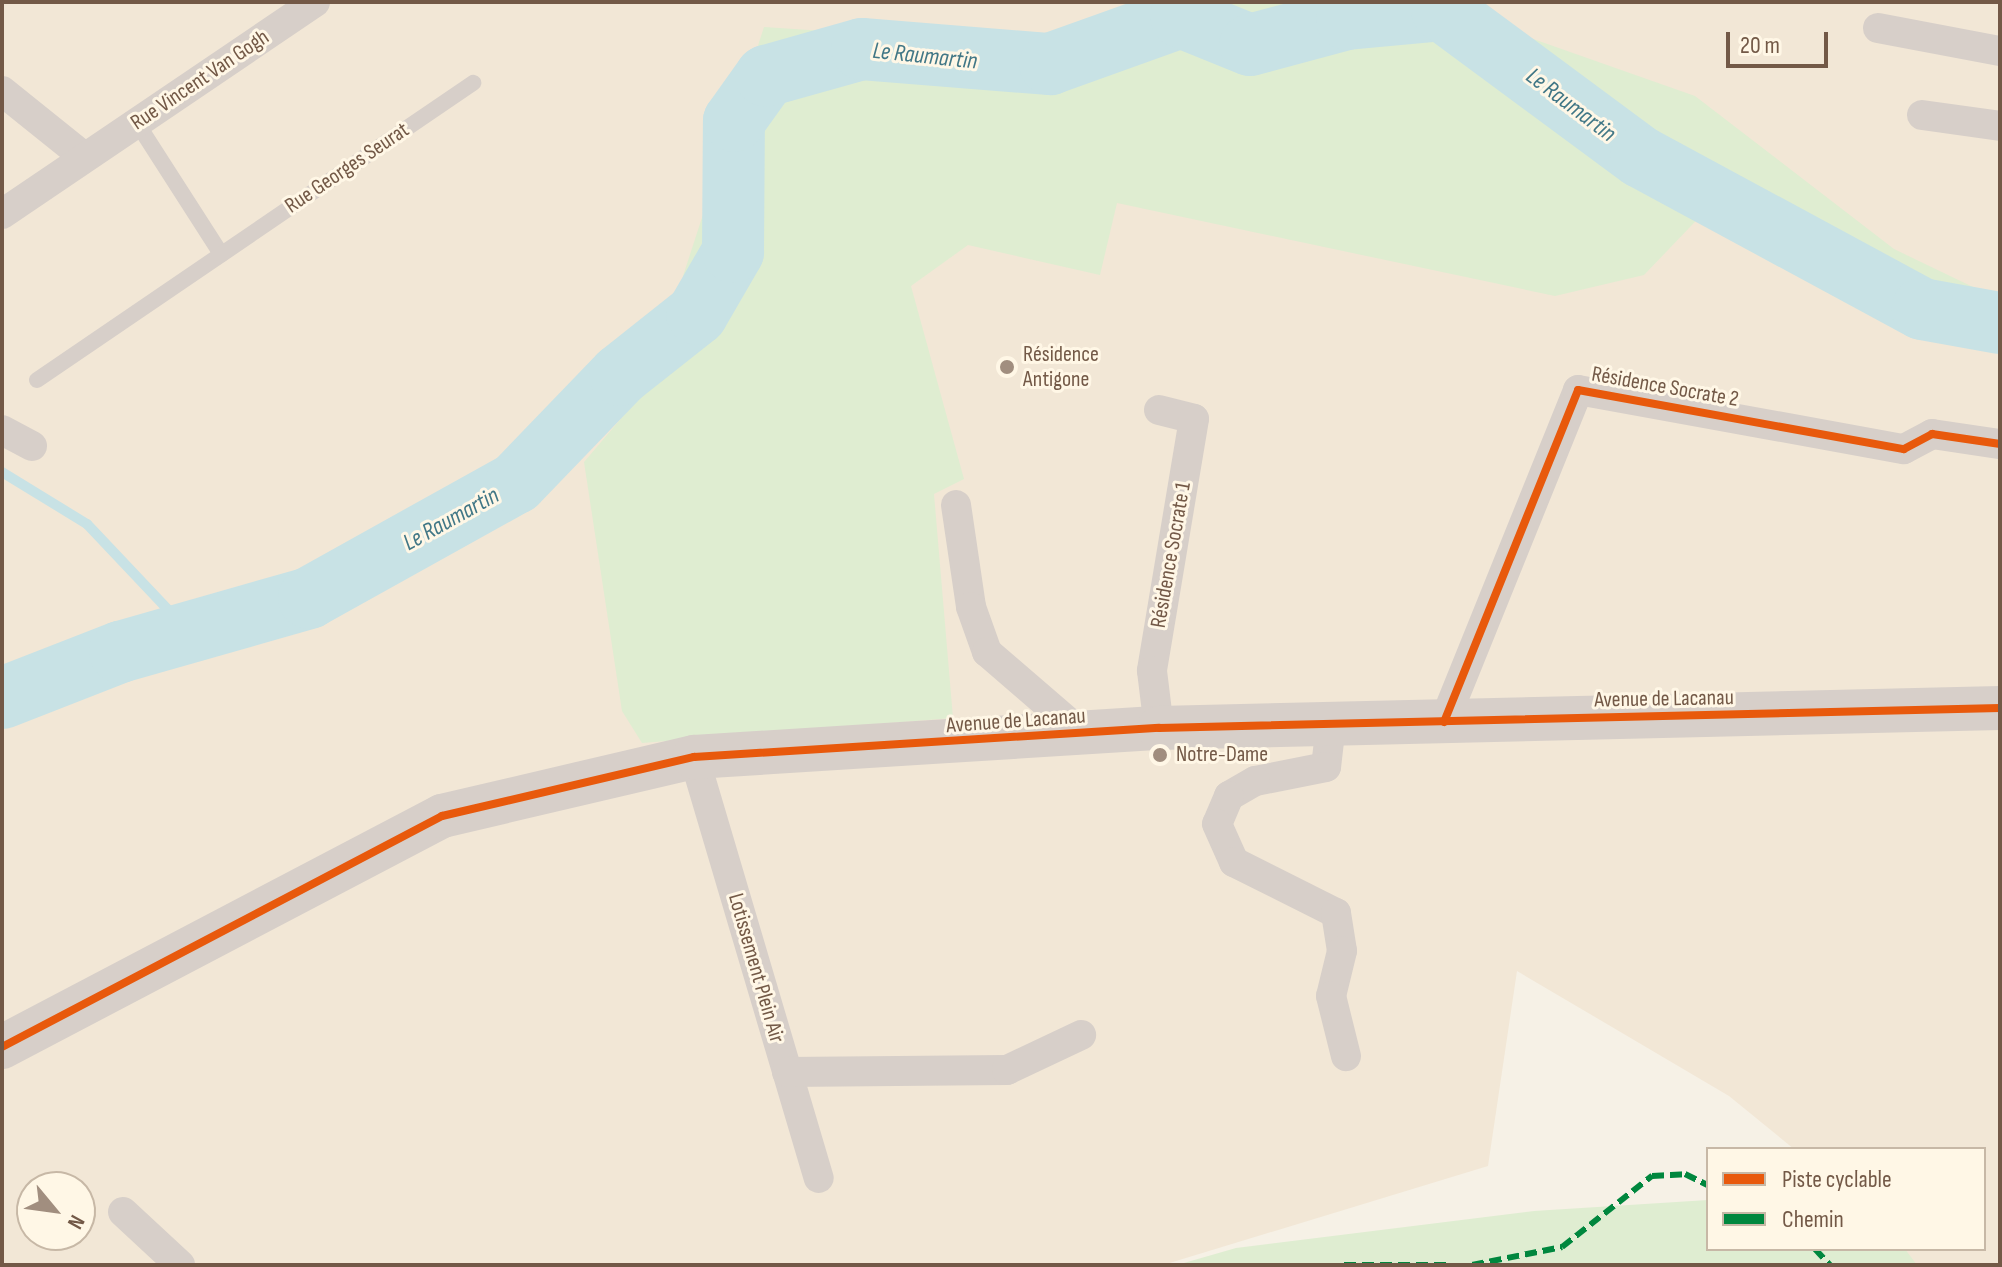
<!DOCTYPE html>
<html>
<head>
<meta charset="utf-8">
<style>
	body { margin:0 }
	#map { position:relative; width:2002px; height:1267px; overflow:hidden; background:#f6f1e6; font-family:"Sofia Sans Condensed",sans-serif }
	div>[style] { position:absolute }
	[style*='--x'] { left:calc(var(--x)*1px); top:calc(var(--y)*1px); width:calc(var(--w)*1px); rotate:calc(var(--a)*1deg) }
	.residential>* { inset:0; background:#f2e7d6 }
	.green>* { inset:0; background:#dfedd1 }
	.stream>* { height:10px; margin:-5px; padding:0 5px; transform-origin:5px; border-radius:5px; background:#c8e2e5 }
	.river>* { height:62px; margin:-31px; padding:0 31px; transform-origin:31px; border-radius:31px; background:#c8e2e5 }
	.lane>* { height:16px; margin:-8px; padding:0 8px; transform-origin:8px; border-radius:8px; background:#d7cfc9 }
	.street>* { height:30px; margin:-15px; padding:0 15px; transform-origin:15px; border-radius:15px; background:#d7cfc9 }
	.secondary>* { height:44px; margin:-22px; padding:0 22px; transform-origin:22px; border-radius:22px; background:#d7cfc9 }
	.quiet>* { height:6px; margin-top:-3px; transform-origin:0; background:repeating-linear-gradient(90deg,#00873e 0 12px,transparent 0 18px) }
	.cycleway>* { height:8px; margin:-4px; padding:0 4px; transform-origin:4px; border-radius:4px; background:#e8590c }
	.dots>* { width:22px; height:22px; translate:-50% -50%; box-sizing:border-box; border:4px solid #fff7e6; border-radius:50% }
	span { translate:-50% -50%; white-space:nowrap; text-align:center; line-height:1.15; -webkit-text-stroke:6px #fff7e6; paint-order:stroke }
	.street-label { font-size:22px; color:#735947 }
	.poi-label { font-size:22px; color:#735947 }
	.left { translate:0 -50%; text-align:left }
	.water-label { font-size:24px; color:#417786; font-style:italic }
	.frame { position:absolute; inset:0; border:4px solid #735947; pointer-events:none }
	.legend { position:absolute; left:1706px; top:1147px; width:280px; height:104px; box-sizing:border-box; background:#fff7e6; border:2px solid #c7b8a6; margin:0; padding:10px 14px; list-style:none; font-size:24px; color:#735947 }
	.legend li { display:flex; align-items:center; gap:16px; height:40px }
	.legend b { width:40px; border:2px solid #c7b8a6 }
	.north { position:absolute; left:16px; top:1171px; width:80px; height:80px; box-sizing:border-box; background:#fff7e6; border:2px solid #c7b8a6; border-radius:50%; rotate:119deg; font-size:22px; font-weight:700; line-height:32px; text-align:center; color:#735947 }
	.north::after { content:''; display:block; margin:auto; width:28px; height:36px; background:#a18e7f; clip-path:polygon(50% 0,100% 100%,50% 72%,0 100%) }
	.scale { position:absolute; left:1726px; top:32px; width:102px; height:36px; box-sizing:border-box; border:4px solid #735947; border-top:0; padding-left:10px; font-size:24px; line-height:28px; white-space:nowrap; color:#735947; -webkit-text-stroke:6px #fff7e6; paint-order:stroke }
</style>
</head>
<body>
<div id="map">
	<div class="residential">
		<div style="clip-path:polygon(evenodd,2px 2px,2000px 2px,2000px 1265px,1910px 1265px,1896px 1249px,1984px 1249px,1984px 1149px,1794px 1149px,1729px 1096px,1517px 971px,1488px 1166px,1163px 1265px,2px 1265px,2px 2px,32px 1187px,80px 1187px,80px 1235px,32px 1235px,32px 1187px)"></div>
	</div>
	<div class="green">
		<div style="clip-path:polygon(1173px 2px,1428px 2px,1695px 96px,1894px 249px,2000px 300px,2000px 339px,1714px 202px,1644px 275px,1555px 296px,1117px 203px,1100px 275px,968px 245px,911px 286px,964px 479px,934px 494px,953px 718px,642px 743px,622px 711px,584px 462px,740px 279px,683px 276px,764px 27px,1037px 45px)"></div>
		<div style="clip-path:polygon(1708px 1200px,1708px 1249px,1905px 1249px,1917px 1265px,1177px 1265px,1236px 1248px,1534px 1211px)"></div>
	</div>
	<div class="stream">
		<div style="--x:2;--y:472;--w:100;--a:31.5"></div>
		<div style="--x:87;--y:524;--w:149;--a:46.6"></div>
	</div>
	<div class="river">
		<div style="--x:2;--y:698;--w:127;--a:-21.3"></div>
		<div style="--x:120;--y:652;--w:197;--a:-15.9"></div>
		<div style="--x:309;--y:598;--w:237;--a:-29.1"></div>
		<div style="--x:516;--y:483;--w:150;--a:-46.1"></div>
		<div style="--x:620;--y:375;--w:98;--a:-38.4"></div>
		<div style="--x:697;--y:314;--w:72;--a:-59.9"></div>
		<div style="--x:733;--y:252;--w:131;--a:-89.6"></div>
		<div style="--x:734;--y:121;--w:55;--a:-54.6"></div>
		<div style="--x:766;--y:76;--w:100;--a:-15.7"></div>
		<div style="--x:862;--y:49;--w:189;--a:4.6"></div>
		<div style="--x:1050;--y:64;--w:139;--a:-19.7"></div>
		<div style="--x:1181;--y:17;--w:74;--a:22.1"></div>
		<div style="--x:1250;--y:45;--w:100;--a:-15"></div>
		<div style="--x:1347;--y:19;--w:95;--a:-5.4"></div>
		<div style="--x:1442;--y:10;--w:247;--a:36.5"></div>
		<div style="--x:1641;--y:157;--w:319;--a:28.4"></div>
		<div style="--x:1922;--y:309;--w:79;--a:10.2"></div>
	</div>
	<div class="lane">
		<div style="--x:137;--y:123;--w:156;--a:57.3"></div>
		<div style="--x:37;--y:380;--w:528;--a:-34.26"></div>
	</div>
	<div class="street">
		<div style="--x:1878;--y:28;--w:124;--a:10.7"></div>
		<div style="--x:2;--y:91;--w:105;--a:38.8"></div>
		<div style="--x:1922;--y:115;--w:79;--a:8"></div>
		<div style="--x:2;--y:214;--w:378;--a:-34.1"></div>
		<div style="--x:1159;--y:410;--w:36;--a:14"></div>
		<div style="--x:1194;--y:419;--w:255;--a:99.5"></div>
		<div style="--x:1152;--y:671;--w:57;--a:83"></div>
		<div style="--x:2;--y:430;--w:34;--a:28"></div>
		<div style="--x:956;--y:505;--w:103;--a:81.6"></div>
		<div style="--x:971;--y:607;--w:48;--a:70.4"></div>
		<div style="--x:987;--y:652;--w:125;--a:40.8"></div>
		<div style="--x:1444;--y:722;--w:358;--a:-68"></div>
		<div style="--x:1578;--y:390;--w:331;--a:10.3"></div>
		<div style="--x:1904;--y:449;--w:32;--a:-28"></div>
		<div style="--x:1932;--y:434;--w:69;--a:8.4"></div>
		<div style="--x:1331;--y:724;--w:43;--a:96.6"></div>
		<div style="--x:1326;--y:767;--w:72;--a:168.8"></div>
		<div style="--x:1255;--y:781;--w:30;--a:150"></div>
		<div style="--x:1229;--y:796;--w:30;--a:113"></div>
		<div style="--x:1217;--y:824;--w:42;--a:65.9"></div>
		<div style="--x:1234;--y:862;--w:114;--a:26.6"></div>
		<div style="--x:1336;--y:913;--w:38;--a:81"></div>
		<div style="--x:1342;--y:951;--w:46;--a:103.7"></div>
		<div style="--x:1331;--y:996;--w:62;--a:76"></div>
		<div style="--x:694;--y:757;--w:439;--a:73.5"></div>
		<div style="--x:787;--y:1072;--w:220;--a:-0.5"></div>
		<div style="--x:1007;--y:1070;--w:82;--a:-25.3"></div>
		<div style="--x:123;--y:1212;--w:78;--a:42.9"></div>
	</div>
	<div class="secondary">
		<div style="--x:2;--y:1047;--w:497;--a:-27.7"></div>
		<div style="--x:442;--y:816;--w:259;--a:-13.2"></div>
		<div style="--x:694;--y:757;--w:466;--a:-3.6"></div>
		<div style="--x:1159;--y:728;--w:841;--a:-1.36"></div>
	</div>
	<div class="quiet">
		<div style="--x:1815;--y:1249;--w:22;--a:47"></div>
		<div style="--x:1344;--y:1265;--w:103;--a:0"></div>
		<div style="--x:1472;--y:1265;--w:92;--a:-11.3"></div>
		<div style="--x:1562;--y:1247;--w:115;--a:-38.3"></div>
		<div style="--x:1652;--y:1176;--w:33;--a:-3"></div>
		<div style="--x:1685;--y:1174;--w:25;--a:26"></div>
	</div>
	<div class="cycleway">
		<div style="--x:1444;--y:722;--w:358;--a:-68"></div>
		<div style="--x:1578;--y:390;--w:331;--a:10.3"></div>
		<div style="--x:1904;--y:449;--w:32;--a:-28"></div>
		<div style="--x:1932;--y:434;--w:69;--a:8.4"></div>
		<div style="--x:2;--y:1047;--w:497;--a:-27.7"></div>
		<div style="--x:442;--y:816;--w:259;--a:-13.2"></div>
		<div style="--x:694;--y:757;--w:466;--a:-3.6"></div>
		<div style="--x:1159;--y:728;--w:841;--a:-1.36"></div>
	</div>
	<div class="dots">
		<div style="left:1007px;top:367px;background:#a18e7f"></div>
		<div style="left:1160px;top:755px;background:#a18e7f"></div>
	</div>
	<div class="street-label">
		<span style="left:200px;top:80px;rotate:-34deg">Rue Vincent Van Gogh</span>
		<span style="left:347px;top:168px;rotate:-34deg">Rue Georges Seurat</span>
		<span style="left:1665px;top:387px;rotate:10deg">Résidence Socrate 2</span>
		<span style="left:1171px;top:555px;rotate:-80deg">Résidence Socrate 1</span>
		<span style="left:1664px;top:699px;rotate:-1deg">Avenue de Lacanau</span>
		<span style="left:1016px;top:721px;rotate:-4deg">Avenue de Lacanau</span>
		<span style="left:756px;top:968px;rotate:74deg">Lotissement Plein Air</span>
	</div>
	<div class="poi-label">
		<span class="left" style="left:1023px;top:367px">Résidence<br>Antigone</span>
		<span class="left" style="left:1176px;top:755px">Notre-Dame</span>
	</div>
	<div class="water-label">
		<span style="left:925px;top:56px;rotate:6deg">Le Raumartin</span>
		<span style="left:1571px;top:105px;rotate:37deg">Le Raumartin</span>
		<span style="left:451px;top:519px;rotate:-29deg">Le Raumartin</span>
	</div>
	<div class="frame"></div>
	<ul class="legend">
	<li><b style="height:10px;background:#e8590c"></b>Piste cyclable</li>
	<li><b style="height:10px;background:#00873e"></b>Chemin</li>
	</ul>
	<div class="north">N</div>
	<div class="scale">20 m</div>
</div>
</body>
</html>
